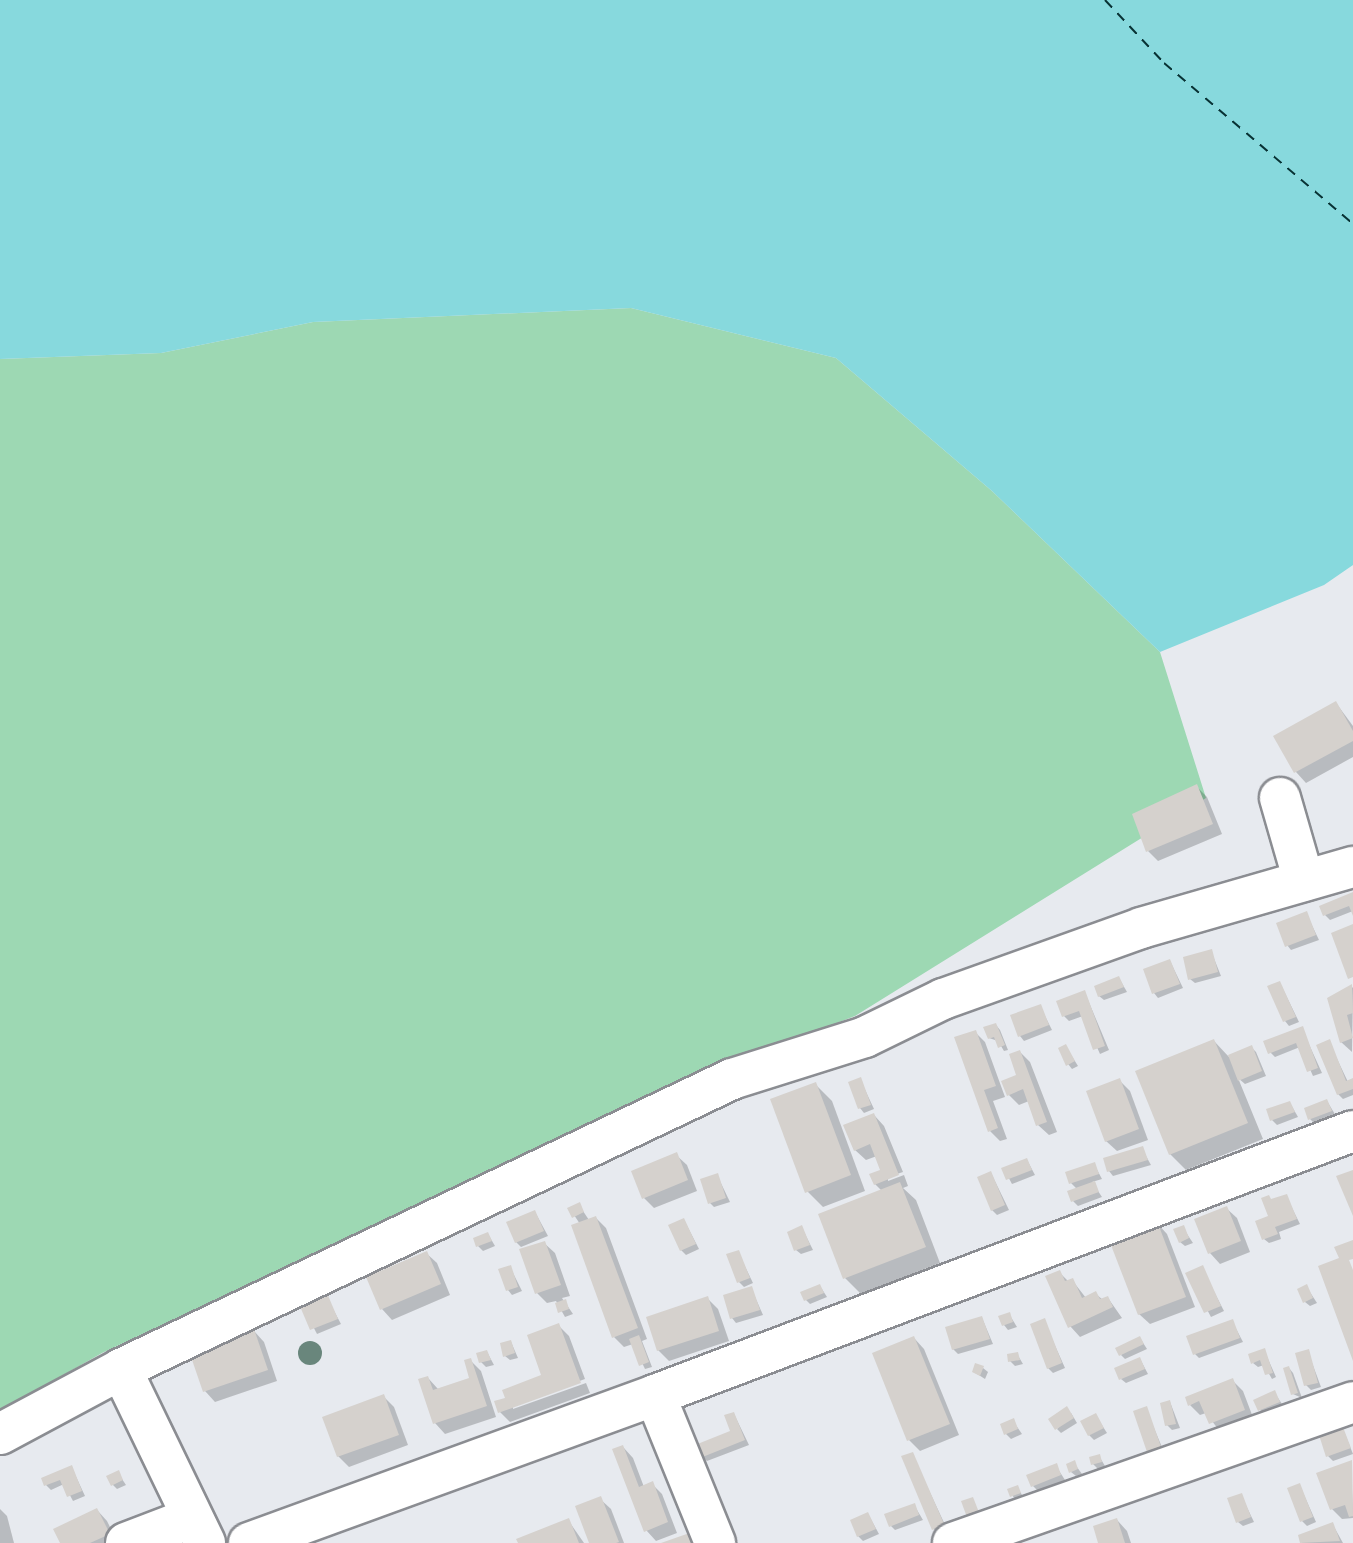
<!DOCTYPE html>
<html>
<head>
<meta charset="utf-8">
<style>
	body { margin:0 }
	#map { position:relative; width:1353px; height:1543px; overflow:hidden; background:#e7eaef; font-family:"Zilla Slab",serif }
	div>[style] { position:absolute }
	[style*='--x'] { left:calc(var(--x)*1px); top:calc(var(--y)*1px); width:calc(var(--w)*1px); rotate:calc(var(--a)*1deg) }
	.green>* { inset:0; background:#9dd8b3 }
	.water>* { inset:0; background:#87d9dd }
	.shadow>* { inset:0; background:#0003 }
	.ferry>* { height:2px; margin-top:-1px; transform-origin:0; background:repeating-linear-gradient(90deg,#073133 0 10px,transparent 0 18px) }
	.building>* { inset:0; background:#d5d1cd }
	.roads { filter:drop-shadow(2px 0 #8b8d92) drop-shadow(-2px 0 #8b8d92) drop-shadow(0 2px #8b8d92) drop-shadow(0 -2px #8b8d92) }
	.minor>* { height:40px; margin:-20px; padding:0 20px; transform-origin:20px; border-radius:20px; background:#fff }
	.trees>* { width:24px; height:24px; margin:-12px; border-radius:50%; background:#69867c }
	span { translate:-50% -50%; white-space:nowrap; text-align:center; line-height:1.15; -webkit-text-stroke:6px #fff; paint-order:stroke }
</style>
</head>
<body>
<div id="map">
	<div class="green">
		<div style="clip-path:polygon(631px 308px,836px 358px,992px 491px,1160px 652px,1206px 798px,855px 1016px,724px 1066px,566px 1135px,102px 1353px,0 1411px,0 359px,161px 353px,313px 322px)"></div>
	</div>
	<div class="water">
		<div style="clip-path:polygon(0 0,1353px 0,1353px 565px,1324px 585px,1160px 652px,992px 491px,836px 358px,631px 308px,313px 322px,161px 353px,0 359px)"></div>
	</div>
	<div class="shadow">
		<div style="clip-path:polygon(1336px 703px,1353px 726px,1353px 757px,1306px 783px,1296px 772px,1276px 736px)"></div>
		<div style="clip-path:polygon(1197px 787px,1207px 797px,1222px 834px,1158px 861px,1148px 851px)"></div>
		<div style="clip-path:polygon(1353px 894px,1353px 911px,1330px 920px,1325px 915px,1322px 907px)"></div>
		<div style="clip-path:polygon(1306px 913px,1319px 940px,1291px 950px,1287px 945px)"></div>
		<div style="clip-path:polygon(1211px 951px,1221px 976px,1195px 983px,1190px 979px)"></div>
		<div style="clip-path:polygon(1170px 961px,1183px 988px,1158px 998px,1154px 993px)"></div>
		<div style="clip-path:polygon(1119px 978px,1127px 992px,1104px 1000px,1099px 996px)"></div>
		<div style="clip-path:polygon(1280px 983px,1299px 1022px,1289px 1026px,1285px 1021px)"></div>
		<div style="clip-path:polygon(1351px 986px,1353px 988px,1352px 1052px,1341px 1042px)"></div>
		<div style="clip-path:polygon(1085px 993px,1109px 1050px,1100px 1054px,1083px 1016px,1069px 1021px,1064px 1016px)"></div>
		<div style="clip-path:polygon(1040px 1006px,1052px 1030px,1024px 1041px,1020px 1036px)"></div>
		<div style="clip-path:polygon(996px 1025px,1000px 1030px,1008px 1050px,1004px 1051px,998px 1041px,989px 1038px)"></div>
		<div style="clip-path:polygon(1302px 1029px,1322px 1073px,1313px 1076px,1300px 1047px,1275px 1057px,1270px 1052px)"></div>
		<div style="clip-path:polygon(975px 1032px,985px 1042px,1005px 1097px,993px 1101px,1007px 1139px,1000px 1141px,990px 1131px)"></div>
		<div style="clip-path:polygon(1214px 1041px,1229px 1057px,1252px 1048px,1256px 1052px,1266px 1076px,1245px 1084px,1238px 1078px,1263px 1139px,1186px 1170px,1170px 1154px)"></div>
		<div style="clip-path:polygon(1329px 1042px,1348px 1082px,1353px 1080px,1353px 1095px,1343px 1099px,1338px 1094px)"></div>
		<div style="clip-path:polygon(1066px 1047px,1078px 1066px,1072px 1069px,1068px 1064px)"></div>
		<div style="clip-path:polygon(1020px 1052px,1030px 1062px,1057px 1132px,1049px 1135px,1038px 1125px,1029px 1101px,1019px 1105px,1008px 1094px,1019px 1076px)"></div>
		<div style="clip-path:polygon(860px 1079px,874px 1109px,864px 1113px,860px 1108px)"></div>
		<div style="clip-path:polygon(1120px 1081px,1130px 1091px,1148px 1140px,1117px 1151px,1106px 1141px)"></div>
		<div style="clip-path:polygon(816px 1085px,832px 1101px,865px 1191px,823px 1207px,807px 1191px)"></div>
		<div style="clip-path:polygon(1327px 1101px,1336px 1116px,1314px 1123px,1310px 1119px)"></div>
		<div style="clip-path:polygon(1290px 1103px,1298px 1117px,1277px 1125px,1272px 1120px)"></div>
		<div style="clip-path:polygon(874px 1115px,884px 1126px,903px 1172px,888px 1177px,888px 1181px,904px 1175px,908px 1186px,903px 1188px,916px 1200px,940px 1263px,861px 1294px,845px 1278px,882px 1191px,875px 1184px,882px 1171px,877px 1156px,866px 1160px,855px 1150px)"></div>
		<div style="clip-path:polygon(1142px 1149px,1151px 1165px,1113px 1176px,1109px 1171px)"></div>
		<div style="clip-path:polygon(676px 1155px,687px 1165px,697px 1191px,654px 1208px,644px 1198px)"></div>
		<div style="clip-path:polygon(1027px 1160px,1035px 1175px,1012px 1184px,1004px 1169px)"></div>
		<div style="clip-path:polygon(1094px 1164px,1102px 1179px,1092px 1182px,1102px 1197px,1078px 1206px,1073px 1201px,1078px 1190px,1071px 1183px)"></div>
		<div style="clip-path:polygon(991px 1173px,1009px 1210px,997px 1215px,992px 1210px)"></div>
		<div style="clip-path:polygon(717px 1175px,730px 1202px,714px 1207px,710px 1203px)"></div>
		<div style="clip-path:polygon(1286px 1196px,1300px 1224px,1279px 1232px,1281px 1239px,1269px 1243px,1264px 1239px,1273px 1201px)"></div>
		<div style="clip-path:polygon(579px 1205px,589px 1220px,596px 1218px,606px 1228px,647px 1339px,642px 1341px,652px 1367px,645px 1369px,633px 1344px,624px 1347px,614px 1337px,580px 1224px,570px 1209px)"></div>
		<div style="clip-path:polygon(1226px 1208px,1237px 1218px,1250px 1252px,1220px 1264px,1210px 1253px)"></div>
		<div style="clip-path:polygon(535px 1212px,548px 1236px,521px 1247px,516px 1242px)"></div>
		<div style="clip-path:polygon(684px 1220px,699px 1249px,686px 1255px,681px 1250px)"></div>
		<div style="clip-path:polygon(1157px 1223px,1167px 1234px,1195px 1307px,1150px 1324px,1139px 1314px)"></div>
		<div style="clip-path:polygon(802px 1228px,813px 1250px,801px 1254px,796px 1250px)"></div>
		<div style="clip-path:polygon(1183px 1228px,1193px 1243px,1185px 1246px,1180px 1242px)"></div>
		<div style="clip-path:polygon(488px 1234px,495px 1246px,483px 1251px,478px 1246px)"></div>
		<div style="clip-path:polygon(544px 1243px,555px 1253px,570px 1296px,562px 1298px,573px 1314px,565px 1317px,556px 1301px,547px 1303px,537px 1293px)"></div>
		<div style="clip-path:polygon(738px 1252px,753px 1283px,744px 1287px,739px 1282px)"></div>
		<div style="clip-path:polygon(426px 1253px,437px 1263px,450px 1295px,392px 1320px,382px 1309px)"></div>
		<div style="clip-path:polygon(510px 1267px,522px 1291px,512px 1295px,508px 1290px)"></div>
		<div style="clip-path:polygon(1202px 1268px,1224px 1311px,1211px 1317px,1188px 1274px)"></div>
		<div style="clip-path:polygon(1059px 1272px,1069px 1282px,1072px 1280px,1086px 1298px,1096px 1294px,1103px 1300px,1108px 1298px,1122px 1318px,1080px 1337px,1070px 1326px)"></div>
		<div style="clip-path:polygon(820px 1286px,827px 1297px,810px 1304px,805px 1299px)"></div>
		<div style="clip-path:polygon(1306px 1286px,1317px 1303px,1310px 1306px,1305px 1302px)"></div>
		<div style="clip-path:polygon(751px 1288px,763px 1315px,736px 1323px,732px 1318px)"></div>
		<div style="clip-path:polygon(326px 1296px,341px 1324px,317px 1334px,302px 1305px)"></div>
		<div style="clip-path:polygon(707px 1298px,718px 1309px,729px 1341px,669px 1361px,658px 1350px)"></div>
		<div style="clip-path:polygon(1009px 1314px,1017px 1327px,1008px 1330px,1004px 1325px)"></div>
		<div style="clip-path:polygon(982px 1318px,993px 1344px,958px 1354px,953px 1349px)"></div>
		<div style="clip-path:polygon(1044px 1321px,1065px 1368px,1053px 1373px,1048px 1368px)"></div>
		<div style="clip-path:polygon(1232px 1321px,1243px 1342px,1199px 1358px,1195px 1354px)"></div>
		<div style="clip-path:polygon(559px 1326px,569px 1336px,585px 1379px,513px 1405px,513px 1409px,586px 1383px,590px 1393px,510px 1422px,499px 1411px,507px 1399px,544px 1377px)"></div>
		<div style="clip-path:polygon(254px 1331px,264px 1342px,277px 1381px,215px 1402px,205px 1391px,192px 1352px)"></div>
		<div style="clip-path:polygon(914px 1338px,924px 1349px,959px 1435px,920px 1451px,909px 1440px)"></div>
		<div style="clip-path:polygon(1140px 1338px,1147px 1349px,1125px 1359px,1121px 1355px)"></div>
		<div style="clip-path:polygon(511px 1342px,518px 1358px,510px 1360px,505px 1356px)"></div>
		<div style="clip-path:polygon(1264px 1350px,1276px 1377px,1272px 1379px,1264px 1365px,1258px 1367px,1253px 1363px)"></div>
		<div style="clip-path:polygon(487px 1352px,494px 1365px,486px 1367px,481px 1362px)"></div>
		<div style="clip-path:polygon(1308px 1352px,1321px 1387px,1311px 1390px,1306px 1385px)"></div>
		<div style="clip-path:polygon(1017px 1354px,1023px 1364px,1015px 1366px,1010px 1361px)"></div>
		<div style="clip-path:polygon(1140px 1359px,1148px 1374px,1126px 1383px,1121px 1379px)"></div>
		<div style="clip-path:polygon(470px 1360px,481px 1371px,496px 1417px,445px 1434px,435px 1423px,428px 1378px,438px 1389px,472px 1379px)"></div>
		<div style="clip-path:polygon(983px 1368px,988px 1372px,985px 1379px,974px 1372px)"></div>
		<div style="clip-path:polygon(1289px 1368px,1293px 1373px,1302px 1398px,1293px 1394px)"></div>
		<div style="clip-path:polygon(1232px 1380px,1243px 1391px,1254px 1420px,1221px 1433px,1206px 1413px,1200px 1415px,1190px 1405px)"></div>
		<div style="clip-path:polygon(1274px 1392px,1284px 1407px,1265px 1415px,1260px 1410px)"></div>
		<div style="clip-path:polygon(383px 1396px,394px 1407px,408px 1445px,349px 1467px,338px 1456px)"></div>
		<div style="clip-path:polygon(1170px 1402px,1180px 1428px,1172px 1430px,1167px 1425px)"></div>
		<div style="clip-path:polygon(1146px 1409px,1164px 1452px,1153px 1456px,1148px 1451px)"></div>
		<div style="clip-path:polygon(1071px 1413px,1077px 1423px,1061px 1433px,1057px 1429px)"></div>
		<div style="clip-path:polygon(734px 1414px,749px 1445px,707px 1461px,702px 1457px,733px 1432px)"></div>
		<div style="clip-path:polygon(1096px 1416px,1107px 1433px,1094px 1440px,1089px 1435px)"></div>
		<div style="clip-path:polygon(1013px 1421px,1022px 1434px,1011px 1439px,1006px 1434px)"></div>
		<div style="clip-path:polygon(1343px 1429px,1353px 1454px,1333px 1461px,1328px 1456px)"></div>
		<div style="clip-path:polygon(623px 1447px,633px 1458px,644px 1487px,652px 1484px,662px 1494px,677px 1533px,656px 1541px,646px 1530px)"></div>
		<div style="clip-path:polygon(912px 1454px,947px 1529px,938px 1533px,934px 1529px)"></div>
		<div style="clip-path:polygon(1099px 1456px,1105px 1466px,1098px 1469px,1093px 1464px)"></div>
		<div style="clip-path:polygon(1074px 1463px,1082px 1474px,1076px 1476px,1071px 1472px)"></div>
		<div style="clip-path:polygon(1351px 1463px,1353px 1518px,1342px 1519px,1332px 1509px)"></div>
		<div style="clip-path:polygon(1056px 1466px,1065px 1480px,1038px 1491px,1033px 1486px)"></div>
		<div style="clip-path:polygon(72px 1468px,85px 1496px,73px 1501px,64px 1484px,51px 1490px,46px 1485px)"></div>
		<div style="clip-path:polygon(118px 1473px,126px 1485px,117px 1489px,112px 1484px)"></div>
		<div style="clip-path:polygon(1300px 1486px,1316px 1522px,1307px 1526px,1302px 1521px)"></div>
		<div style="clip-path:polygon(1017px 1487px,1024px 1498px,1016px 1501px,1009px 1490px)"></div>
		<div style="clip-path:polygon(1241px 1495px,1254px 1522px,1243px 1526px,1238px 1522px)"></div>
		<div style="clip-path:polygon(600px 1499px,611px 1509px,624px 1543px,592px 1543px)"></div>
		<div style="clip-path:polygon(914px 1505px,923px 1520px,895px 1530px,890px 1525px)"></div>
		<div style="clip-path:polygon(0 1509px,7px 1516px,14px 1543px,0 1543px)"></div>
		<div style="clip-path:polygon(97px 1510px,107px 1521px,118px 1543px,62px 1543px)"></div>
		<div style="clip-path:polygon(868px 1514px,879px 1534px,863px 1541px,858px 1536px)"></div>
		<div style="clip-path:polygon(568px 1520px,584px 1543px,520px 1543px)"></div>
		<div style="clip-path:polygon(1117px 1520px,1127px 1531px,1131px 1543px,1100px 1543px)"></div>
		<div style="clip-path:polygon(1333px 1525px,1343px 1543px,1302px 1543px,1300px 1536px)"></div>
	</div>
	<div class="ferry">
		<div style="--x:1105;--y:0;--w:86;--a:46.9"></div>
		<div style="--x:1164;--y:63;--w:248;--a:40.4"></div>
	</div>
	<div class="building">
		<div style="clip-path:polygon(1336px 701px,1353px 731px,1353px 741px,1294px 773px,1273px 736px)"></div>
		<div style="clip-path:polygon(1197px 784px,1213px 824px,1146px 852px,1132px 814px)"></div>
		<div style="clip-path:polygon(1353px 892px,1353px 916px,1349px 906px,1323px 916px,1319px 906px)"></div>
		<div style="clip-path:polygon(1307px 911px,1316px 935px,1285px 947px,1276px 923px)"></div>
		<div style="clip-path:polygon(1353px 924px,1353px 977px,1348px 979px,1331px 933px)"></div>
		<div style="clip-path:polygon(1212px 949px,1218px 972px,1188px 980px,1183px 957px)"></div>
		<div style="clip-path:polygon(1170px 959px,1180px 984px,1152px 994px,1143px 969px)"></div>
		<div style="clip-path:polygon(1119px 976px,1124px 987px,1098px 997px,1094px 986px)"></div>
		<div style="clip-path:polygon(1280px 981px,1296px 1017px,1283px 1022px,1267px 986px)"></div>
		<div style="clip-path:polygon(1352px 984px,1353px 1013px,1347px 1015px,1353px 1038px,1340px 1043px,1327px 998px)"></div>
		<div style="clip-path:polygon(1085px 990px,1105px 1046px,1093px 1050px,1079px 1011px,1062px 1017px,1056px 1001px)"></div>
		<div style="clip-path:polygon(1041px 1004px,1049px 1025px,1018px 1037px,1010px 1015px)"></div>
		<div style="clip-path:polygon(996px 1023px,1005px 1045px,998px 1048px,994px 1037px,988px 1039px,983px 1027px)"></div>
		<div style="clip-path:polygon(1303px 1026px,1318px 1068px,1307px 1072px,1296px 1043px,1268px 1054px,1263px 1041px)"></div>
		<div style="clip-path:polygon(976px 1030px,996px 1086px,984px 1090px,998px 1128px,988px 1132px,954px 1037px)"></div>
		<div style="clip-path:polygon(1214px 1039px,1248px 1123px,1169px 1155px,1135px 1071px)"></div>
		<div style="clip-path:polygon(1330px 1039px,1346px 1081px,1353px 1078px,1353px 1089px,1337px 1095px,1316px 1045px)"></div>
		<div style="clip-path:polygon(1066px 1044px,1075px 1061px,1066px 1066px,1058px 1048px)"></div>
		<div style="clip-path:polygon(1252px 1045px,1262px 1071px,1238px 1081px,1228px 1055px)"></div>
		<div style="clip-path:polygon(1020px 1050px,1047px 1122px,1036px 1126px,1023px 1089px,1007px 1096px,1001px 1081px,1016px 1075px,1009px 1054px)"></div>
		<div style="clip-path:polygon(861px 1077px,871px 1105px,858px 1109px,848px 1082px)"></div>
		<div style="clip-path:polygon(1120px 1078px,1139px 1129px,1105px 1142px,1086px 1091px)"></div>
		<div style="clip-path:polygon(816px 1082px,851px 1175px,805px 1193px,770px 1099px)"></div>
		<div style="clip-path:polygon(1327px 1099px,1332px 1111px,1308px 1120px,1304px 1108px)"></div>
		<div style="clip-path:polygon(1290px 1101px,1295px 1112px,1270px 1121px,1266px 1109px)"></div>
		<div style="clip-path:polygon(874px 1113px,899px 1175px,874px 1185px,869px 1174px,880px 1170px,870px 1144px,854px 1151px,843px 1125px)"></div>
		<div style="clip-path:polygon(1143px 1146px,1148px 1160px,1107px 1172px,1103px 1158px)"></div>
		<div style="clip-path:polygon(677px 1152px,688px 1180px,642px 1199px,631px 1171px)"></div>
		<div style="clip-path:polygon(1027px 1158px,1032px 1170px,1006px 1180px,1001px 1168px)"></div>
		<div style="clip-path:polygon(1095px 1162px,1099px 1174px,1069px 1184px,1065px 1172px)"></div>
		<div style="clip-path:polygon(1353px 1170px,1353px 1216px,1336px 1176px)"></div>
		<div style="clip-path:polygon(991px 1171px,1005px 1205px,991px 1211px,977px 1177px)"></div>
		<div style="clip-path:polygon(718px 1173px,726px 1198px,708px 1204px,700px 1179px)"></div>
		<div style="clip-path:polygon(1095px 1181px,1099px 1192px,1071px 1202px,1067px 1191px)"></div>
		<div style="clip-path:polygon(900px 1182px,926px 1247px,843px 1279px,818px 1214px)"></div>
		<div style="clip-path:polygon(1287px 1194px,1297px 1219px,1275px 1227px,1278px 1234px,1262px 1240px,1255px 1221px,1268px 1216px,1261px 1198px,1269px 1195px,1271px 1199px)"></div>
		<div style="clip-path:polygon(580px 1202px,584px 1212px,572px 1218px,567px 1208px)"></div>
		<div style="clip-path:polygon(1227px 1206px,1241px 1241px,1208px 1254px,1194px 1219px)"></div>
		<div style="clip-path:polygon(535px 1210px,544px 1231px,515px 1243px,506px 1222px)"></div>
		<div style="clip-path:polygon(596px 1216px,638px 1328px,612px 1338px,571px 1225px)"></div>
		<div style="clip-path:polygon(684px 1218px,696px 1244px,680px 1251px,668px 1225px)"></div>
		<div style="clip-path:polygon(1157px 1221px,1186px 1297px,1138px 1315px,1109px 1240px)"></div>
		<div style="clip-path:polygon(802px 1225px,810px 1245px,794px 1251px,787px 1232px)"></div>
		<div style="clip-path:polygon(1184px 1225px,1189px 1238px,1179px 1243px,1173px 1229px)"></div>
		<div style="clip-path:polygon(488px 1232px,492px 1241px,476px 1247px,473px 1238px)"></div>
		<div style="clip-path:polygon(1353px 1240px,1353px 1259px,1349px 1260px,1353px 1270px,1353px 1361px,1318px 1266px,1339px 1258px,1334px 1247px)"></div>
		<div style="clip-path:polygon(545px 1241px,561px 1285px,535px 1294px,519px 1249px)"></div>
		<div style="clip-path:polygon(739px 1250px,750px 1278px,737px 1283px,726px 1254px)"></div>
		<div style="clip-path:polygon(427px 1251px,441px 1284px,380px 1310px,366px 1277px)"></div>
		<div style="clip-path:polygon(511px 1265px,518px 1287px,506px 1291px,498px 1269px)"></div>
		<div style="clip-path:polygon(1203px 1265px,1221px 1306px,1204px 1313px,1185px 1273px)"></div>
		<div style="clip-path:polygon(1060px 1270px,1065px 1281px,1073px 1278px,1082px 1298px,1096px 1291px,1100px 1299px,1108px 1296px,1113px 1307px,1068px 1328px,1045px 1276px)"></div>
		<div style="clip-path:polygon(820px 1284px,824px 1293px,804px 1301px,800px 1292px)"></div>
		<div style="clip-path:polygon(1307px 1284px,1313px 1298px,1303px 1303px,1297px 1289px)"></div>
		<div style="clip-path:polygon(752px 1286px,760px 1310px,730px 1319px,723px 1295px)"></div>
		<div style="clip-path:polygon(327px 1293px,338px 1319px,310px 1330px,299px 1304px)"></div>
		<div style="clip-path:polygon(708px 1296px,719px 1331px,657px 1351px,646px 1317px)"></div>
		<div style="clip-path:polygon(566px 1299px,569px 1309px,558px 1313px,555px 1303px)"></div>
		<div style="clip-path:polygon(1010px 1312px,1013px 1322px,1002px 1326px,998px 1316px)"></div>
		<div style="clip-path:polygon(982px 1316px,990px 1339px,952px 1350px,945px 1327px)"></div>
		<div style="clip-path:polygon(1045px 1318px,1062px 1363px,1047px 1369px,1030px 1324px)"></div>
		<div style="clip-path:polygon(1233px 1319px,1240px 1338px,1193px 1355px,1186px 1336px)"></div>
		<div style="clip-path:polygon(559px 1323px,581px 1383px,498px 1413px,494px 1401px,505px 1398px,502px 1390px,541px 1375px,527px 1335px)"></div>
		<div style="clip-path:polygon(254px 1329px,268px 1370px,203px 1392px,189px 1351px)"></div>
		<div style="clip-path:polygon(639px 1335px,649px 1362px,639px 1366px,629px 1339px)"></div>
		<div style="clip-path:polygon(914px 1336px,950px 1424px,907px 1441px,872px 1353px)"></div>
		<div style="clip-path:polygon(1140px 1336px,1144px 1344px,1119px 1356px,1115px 1348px)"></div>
		<div style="clip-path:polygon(511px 1340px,515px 1353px,503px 1357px,500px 1343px)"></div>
		<div style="clip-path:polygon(1265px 1348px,1273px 1373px,1265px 1375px,1260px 1360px,1251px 1364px,1248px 1354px)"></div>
		<div style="clip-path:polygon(1309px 1349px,1318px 1383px,1304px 1386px,1295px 1353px)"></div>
		<div style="clip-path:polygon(487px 1350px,491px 1360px,479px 1363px,476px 1353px)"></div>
		<div style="clip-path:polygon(1018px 1352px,1020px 1360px,1008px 1362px,1007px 1354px)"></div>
		<div style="clip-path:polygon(1140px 1357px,1145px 1369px,1119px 1380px,1114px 1368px)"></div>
		<div style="clip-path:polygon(471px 1358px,487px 1406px,433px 1424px,418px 1379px,428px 1376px,433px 1390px,469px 1378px,464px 1360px)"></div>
		<div style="clip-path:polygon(975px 1363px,984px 1366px,980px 1376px,972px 1372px)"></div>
		<div style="clip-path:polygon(1289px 1366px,1298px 1393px,1291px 1395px,1283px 1368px)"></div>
		<div style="clip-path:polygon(1233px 1378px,1245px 1410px,1209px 1424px,1199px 1401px,1188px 1406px,1185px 1397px)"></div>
		<div style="clip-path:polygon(1275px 1390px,1280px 1402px,1258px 1411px,1253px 1400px)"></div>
		<div style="clip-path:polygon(384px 1394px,399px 1435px,337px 1457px,322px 1417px)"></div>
		<div style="clip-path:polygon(1170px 1400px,1176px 1424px,1165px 1426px,1160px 1403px)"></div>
		<div style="clip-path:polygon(1067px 1406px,1074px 1418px,1055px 1430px,1048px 1419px)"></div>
		<div style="clip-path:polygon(1147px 1406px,1161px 1447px,1147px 1452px,1133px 1411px)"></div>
		<div style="clip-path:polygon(734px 1412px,745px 1440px,700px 1458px,695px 1445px,730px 1431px,724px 1415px)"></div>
		<div style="clip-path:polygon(1096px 1413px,1104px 1428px,1088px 1436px,1080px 1421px)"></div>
		<div style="clip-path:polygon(1014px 1418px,1018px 1429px,1004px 1435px,1000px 1424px)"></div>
		<div style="clip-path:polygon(1343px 1427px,1351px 1448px,1326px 1457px,1319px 1435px)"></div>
		<div style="clip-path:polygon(623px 1445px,639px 1487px,653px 1481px,668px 1522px,644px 1532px,612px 1449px)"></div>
		<div style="clip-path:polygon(913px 1452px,944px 1524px,932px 1530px,901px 1456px)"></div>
		<div style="clip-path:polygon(1100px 1454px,1102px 1462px,1091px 1465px,1089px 1457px)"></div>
		<div style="clip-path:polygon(1075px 1460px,1078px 1469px,1069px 1473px,1066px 1464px)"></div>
		<div style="clip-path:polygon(1352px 1460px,1353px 1516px,1349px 1517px,1345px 1505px,1330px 1510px,1316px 1473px)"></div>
		<div style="clip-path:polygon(1057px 1463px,1061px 1475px,1031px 1487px,1026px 1475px)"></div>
		<div style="clip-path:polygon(72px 1465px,82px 1491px,67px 1497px,60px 1480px,44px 1486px,41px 1478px)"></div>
		<div style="clip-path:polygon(119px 1470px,123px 1480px,111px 1486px,106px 1476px)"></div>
		<div style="clip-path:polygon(1300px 1483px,1313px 1517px,1300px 1522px,1287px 1488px)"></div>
		<div style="clip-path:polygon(1018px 1485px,1021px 1493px,1010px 1497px,1007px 1489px)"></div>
		<div style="clip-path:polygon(1242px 1493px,1251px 1517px,1236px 1523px,1227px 1498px)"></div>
		<div style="clip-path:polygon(601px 1496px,619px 1542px,616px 1543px,589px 1543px,575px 1506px)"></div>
		<div style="clip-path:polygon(973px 1497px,980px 1515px,968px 1520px,961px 1501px)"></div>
		<div style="clip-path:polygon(915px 1503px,919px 1515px,889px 1527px,884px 1514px)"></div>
		<div style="clip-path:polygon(97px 1508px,110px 1534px,90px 1543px,60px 1543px,53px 1529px)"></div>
		<div style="clip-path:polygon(868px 1512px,876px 1529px,857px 1537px,850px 1520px)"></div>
		<div style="clip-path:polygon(569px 1518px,579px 1543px,518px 1543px,516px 1539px)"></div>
		<div style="clip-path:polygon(1117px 1518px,1125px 1543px,1098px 1543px,1093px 1526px)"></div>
		<div style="clip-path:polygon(1333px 1522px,1340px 1541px,1300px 1543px,1298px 1535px)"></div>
		<div style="clip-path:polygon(698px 1530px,703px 1543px,661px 1543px)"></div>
	</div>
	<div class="roads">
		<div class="minor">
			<div style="--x:1280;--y:798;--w:86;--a:73.9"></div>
			<div style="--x:121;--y:1369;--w:193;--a:64.2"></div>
			<div style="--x:655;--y:1395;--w:160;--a:67.9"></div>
			<div style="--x:0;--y:1434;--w:137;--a:-28.2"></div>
			<div style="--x:121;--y:1369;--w:676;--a:-25.39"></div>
			<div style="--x:732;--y:1079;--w:139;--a:-17.5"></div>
			<div style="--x:865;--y:1037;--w:87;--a:-26"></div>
			<div style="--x:943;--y:999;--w:210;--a:-19.7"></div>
			<div style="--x:1141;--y:928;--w:221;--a:-16.1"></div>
			<div style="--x:126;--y:1543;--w:70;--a:-21"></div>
			<div style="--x:249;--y:1543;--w:432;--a:-20"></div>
			<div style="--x:655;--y:1395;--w:746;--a:-20.72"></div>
			<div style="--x:953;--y:1543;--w:424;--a:-19.4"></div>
		</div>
	</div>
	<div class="trees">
		<div style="left:310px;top:1353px"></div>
	</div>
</div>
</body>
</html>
